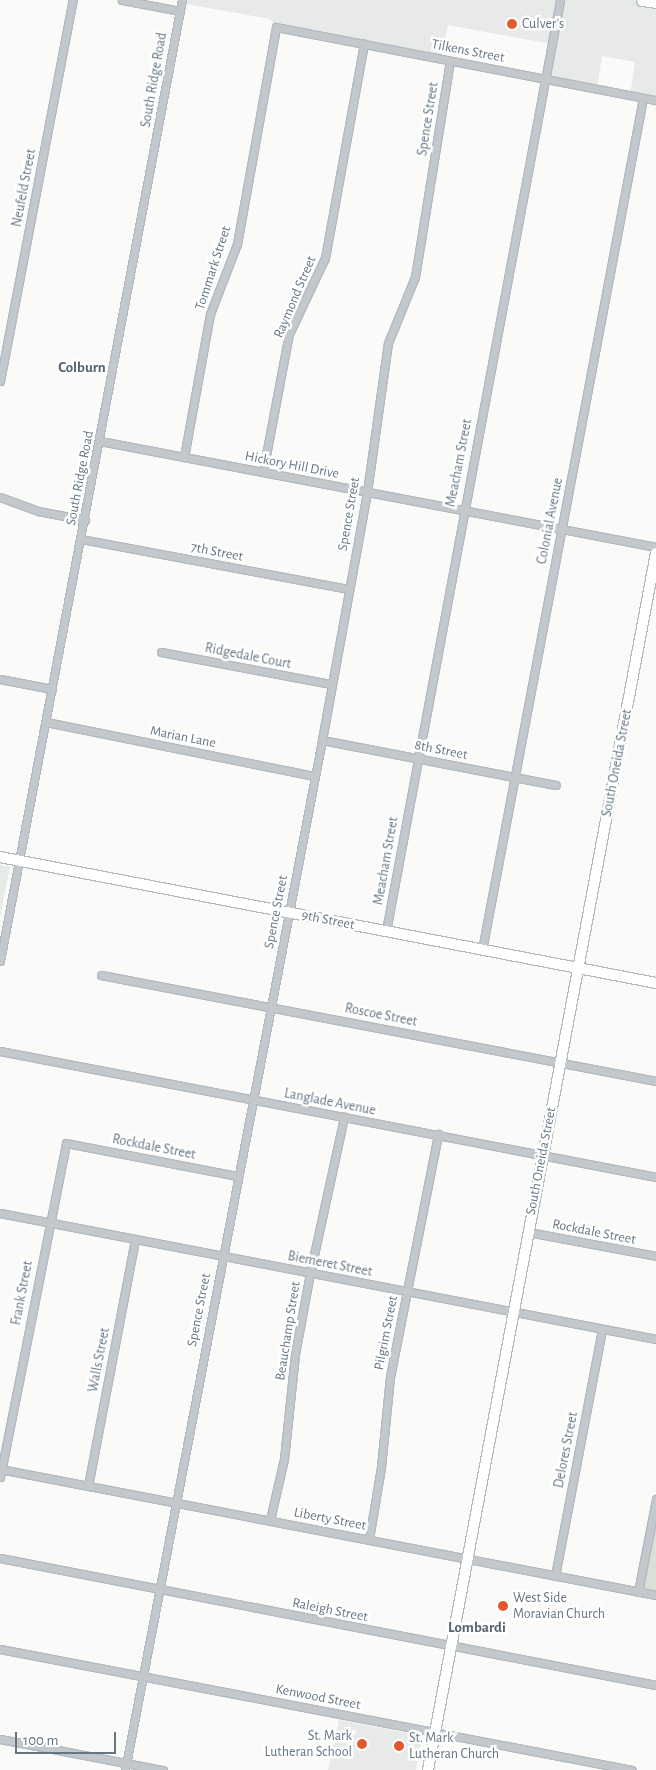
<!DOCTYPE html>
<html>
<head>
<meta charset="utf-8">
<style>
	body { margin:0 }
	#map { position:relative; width:656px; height:1770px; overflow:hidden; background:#fafaf8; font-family:"Alegreya Sans",sans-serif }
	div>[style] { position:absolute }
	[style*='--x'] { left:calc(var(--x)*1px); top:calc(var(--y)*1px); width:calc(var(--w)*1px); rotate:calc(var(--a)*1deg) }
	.built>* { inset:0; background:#e8e9e9 }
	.green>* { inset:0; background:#dadfd7 }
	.roads { filter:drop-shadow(1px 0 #b3babf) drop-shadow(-1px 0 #b3babf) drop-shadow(0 1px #b3babf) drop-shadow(0 -1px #b3babf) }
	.street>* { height:7px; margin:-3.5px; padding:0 3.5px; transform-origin:3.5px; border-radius:3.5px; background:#c3c8cc }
	.secondary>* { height:10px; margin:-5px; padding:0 5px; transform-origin:5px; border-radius:5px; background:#fff }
	.primary>* { height:11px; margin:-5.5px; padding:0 5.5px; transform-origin:5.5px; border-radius:5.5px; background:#fff }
	.dots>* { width:14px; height:14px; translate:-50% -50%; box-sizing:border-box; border:2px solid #fff; border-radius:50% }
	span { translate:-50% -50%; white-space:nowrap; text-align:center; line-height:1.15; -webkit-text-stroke:5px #fff; paint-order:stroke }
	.poi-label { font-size:14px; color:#657683 }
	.left { translate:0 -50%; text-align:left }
	.right { translate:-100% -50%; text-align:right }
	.street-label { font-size:14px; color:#657683 }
	.neighbourhood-label { font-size:15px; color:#57646e; font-weight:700 }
	.scale { position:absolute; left:15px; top:1732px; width:101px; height:22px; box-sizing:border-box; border:2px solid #657683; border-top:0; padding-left:6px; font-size:15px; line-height:18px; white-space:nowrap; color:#657683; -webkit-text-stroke:4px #fff; paint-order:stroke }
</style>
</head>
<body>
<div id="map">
	<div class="built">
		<div style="clip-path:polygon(182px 0,656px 0,656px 100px,630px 95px,635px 62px,602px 56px,597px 89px,545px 79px,551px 44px,448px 25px,441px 59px,276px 27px,270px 19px,181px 3px)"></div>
		<div style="clip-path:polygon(0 865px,10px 867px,0 917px)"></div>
		<div style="clip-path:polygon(339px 1720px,422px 1736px,416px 1770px,328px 1770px)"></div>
	</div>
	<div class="green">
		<div style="clip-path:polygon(656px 1514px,656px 1595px,638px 1592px)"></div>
	</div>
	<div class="roads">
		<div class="street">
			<div style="--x:122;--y:0;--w:59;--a:10.7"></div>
			<div style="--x:0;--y:381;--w:388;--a:-79.2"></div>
			<div style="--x:100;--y:441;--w:566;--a:10.79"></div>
			<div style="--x:184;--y:457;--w:145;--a:-79.7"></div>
			<div style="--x:210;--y:314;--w:75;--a:-68.9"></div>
			<div style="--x:237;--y:244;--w:220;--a:-79.8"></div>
			<div style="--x:276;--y:27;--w:387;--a:10.9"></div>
			<div style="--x:263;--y:471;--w:139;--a:-79.3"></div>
			<div style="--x:289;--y:334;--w:84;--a:-64.7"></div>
			<div style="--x:325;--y:258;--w:218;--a:-79.7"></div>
			<div style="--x:0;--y:497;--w:40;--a:20.2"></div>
			<div style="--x:38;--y:511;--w:48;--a:10.8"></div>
			<div style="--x:81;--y:539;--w:272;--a:10.6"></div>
			<div style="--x:161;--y:652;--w:173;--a:10.7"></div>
			<div style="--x:0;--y:679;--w:53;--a:10.9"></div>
			<div style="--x:46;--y:722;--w:274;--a:11.4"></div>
			<div style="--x:322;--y:740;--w:238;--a:10.9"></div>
			<div style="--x:386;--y:931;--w:947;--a:-79.41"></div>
			<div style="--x:482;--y:950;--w:867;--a:-79.3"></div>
			<div style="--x:0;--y:961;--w:978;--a:-79.28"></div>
			<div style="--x:101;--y:975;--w:565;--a:10.81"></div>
			<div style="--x:0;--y:1051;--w:668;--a:10.87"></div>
			<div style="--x:0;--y:1213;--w:668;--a:10.87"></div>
			<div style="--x:528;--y:1232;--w:130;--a:10.6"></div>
			<div style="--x:0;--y:1469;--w:668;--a:10.87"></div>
			<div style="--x:0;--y:1477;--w:340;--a:-78.8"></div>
			<div style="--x:66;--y:1143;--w:174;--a:10.9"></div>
			<div style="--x:88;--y:1486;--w:251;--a:-79.2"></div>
			<div style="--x:270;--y:1520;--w:63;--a:-77.1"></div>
			<div style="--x:284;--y:1459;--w:106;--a:-84"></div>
			<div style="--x:295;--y:1354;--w:82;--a:-79.5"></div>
			<div style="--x:310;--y:1273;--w:160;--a:-77.7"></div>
			<div style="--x:369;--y:1539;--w:73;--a:-80.5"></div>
			<div style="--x:381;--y:1467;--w:90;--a:-84.3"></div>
			<div style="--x:390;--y:1377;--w:248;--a:-78.8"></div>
			<div style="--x:0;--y:1558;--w:668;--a:10.96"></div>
			<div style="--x:555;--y:1576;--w:251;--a:-79.2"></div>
			<div style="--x:638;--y:1592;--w:95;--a:-79"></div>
			<div style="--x:0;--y:1649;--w:643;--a:10.84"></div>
			<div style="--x:0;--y:1739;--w:166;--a:10.8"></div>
			<div style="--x:125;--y:1770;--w:1049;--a:-79.17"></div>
			<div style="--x:322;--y:740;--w:252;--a:-79.7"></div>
			<div style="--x:367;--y:492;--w:150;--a:-82"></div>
			<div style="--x:388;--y:343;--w:71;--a:-67.8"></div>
			<div style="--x:415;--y:277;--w:219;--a:-80.8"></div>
		</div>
		<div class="secondary">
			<div style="--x:0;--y:857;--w:668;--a:10.87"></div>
			<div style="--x:428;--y:1770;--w:1238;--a:-79.39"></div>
		</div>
		<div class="primary">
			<div style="--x:642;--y:0;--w:14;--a:8"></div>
		</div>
	</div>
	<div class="dots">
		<div style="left:512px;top:24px;background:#e4572e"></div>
		<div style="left:503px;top:1606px;background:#e4572e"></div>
		<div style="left:362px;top:1744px;background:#e4572e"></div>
		<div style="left:399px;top:1746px;background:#e4572e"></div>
	</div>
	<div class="poi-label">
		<span class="left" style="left:522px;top:24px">Culver's</span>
		<span class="left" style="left:513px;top:1606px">West Side<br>Moravian Church</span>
		<span class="right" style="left:352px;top:1744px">St. Mark<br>Lutheran School</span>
		<span class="left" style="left:409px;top:1746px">St. Mark<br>Lutheran Church</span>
	</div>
	<div class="street-label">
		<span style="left:468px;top:51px;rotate:11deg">Tilkens Street</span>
		<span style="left:154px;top:80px;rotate:-80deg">South Ridge Road</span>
		<span style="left:428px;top:119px;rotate:-81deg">Spence Street</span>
		<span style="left:24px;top:188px;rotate:-79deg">Neufeld Street</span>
		<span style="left:213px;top:268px;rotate:-72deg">Tommark Street</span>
		<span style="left:295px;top:297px;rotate:-67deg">Raymond Street</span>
		<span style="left:459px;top:463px;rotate:-79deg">Meacham Street</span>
		<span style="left:292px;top:465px;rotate:11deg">Hickory Hill Drive</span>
		<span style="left:80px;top:478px;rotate:-79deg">South Ridge Road</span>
		<span style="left:349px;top:514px;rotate:-80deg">Spence Street</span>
		<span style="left:550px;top:521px;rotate:-79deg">Colonial Avenue</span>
		<span style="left:217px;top:552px;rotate:11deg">7th Street</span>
		<span style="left:248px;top:656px;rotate:11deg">Ridgedale Court</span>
		<span style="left:183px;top:737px;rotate:11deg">Marian Lane</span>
		<span style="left:441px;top:750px;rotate:11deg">8th Street</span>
		<span style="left:617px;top:763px;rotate:-79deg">South Oneida Street</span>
		<span style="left:386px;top:861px;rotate:-80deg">Meacham Street</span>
		<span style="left:276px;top:912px;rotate:-79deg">Spence Street</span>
		<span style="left:328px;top:920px;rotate:11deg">9th Street</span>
		<span style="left:381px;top:1015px;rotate:11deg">Roscoe Street</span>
		<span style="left:330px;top:1102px;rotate:11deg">Langlade Avenue</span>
		<span style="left:154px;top:1147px;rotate:11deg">Rockdale Street</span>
		<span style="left:541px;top:1161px;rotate:-79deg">South Oneida Street</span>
		<span style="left:594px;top:1232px;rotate:11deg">Rockdale Street</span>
		<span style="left:330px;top:1264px;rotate:11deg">Biemeret Street</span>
		<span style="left:22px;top:1293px;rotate:-79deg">Frank Street</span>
		<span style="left:199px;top:1310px;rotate:-79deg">Spence Street</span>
		<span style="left:288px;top:1331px;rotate:-81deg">Beauchamp Street</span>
		<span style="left:386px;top:1333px;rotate:-79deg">Pilgrim Street</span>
		<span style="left:99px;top:1360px;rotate:-79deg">Walls Street</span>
		<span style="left:566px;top:1450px;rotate:-79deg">Delores Street</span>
		<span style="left:330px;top:1519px;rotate:11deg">Liberty Street</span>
		<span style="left:330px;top:1610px;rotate:11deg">Raleigh Street</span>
		<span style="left:318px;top:1697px;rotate:11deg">Kenwood Street</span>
	</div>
	<div class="neighbourhood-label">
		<span style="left:82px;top:368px">Colburn</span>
		<span style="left:477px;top:1628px">Lombardi</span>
	</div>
	<div class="scale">100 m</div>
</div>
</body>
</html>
